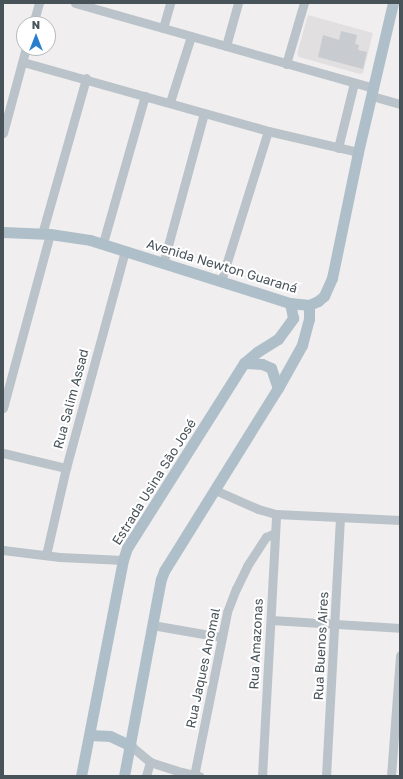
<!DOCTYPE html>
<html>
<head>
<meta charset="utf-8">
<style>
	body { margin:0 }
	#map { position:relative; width:403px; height:779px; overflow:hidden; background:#f0eeee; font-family:"Golos Text",sans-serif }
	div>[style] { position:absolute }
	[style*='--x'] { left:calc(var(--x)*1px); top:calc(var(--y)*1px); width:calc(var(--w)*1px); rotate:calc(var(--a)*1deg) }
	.education>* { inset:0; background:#e1dfdf }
	.building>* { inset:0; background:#c8cbd0 }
	.minor>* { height:9px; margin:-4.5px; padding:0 4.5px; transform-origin:4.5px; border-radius:4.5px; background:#bac3c9 }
	.major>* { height:11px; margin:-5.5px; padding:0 5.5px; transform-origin:5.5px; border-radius:5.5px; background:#afbfca }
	span { translate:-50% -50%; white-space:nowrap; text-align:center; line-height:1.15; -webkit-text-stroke:4px #fff; paint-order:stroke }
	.street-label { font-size:13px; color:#475259 }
	.frame { position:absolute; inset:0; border:4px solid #475259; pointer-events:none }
	.north { position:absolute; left:16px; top:16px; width:40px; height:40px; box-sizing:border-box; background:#fff; border:1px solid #b5babd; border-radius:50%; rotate:0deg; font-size:11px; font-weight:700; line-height:16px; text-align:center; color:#475259 }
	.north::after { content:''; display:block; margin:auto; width:14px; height:18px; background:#297fce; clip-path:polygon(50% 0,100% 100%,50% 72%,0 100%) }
</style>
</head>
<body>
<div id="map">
	<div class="education">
		<div style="clip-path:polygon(308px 15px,373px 33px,363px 73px,360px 74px,299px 57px,297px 54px)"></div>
	</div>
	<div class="building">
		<div style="clip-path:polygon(341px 31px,357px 35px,355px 44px,359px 45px,358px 50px,367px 52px,363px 69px,318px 57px,323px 35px,339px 40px)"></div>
	</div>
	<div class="minor">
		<div style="--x:75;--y:3;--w:311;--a:15.9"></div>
		<div style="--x:33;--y:24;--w:22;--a:-74"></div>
		<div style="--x:163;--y:28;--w:26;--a:-74"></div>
		<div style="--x:226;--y:46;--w:45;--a:-74.4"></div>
		<div style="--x:23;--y:62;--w:255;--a:15.7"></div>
		<div style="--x:268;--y:131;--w:92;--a:13.1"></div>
		<div style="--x:286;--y:64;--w:64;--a:-73.6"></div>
		<div style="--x:372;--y:96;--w:29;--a:16"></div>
		<div style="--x:170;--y:102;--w:69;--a:-72.3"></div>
		<div style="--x:3;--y:133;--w:88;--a:-74.9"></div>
		<div style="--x:338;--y:148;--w:67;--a:-76.2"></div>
		<div style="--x:42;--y:234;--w:162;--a:-74.2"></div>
		<div style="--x:103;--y:243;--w:153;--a:-74.1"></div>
		<div style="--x:163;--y:264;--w:156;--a:-74.8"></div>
		<div style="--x:221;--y:281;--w:157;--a:-72.6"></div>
		<div style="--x:3;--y:408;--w:180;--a:-74.9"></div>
		<div style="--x:3;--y:453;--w:65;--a:13.4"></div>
		<div style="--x:215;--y:490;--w:47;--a:23.8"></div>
		<div style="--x:258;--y:509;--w:19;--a:16"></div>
		<div style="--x:276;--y:514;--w:124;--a:2.8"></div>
		<div style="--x:3;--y:550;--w:57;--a:7"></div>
		<div style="--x:60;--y:557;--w:63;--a:2.7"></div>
		<div style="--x:46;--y:555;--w:89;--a:-77.1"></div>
		<div style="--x:66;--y:468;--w:225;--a:-74.8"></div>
		<div style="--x:271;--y:620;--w:129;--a:3.5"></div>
		<div style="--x:152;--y:625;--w:70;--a:9.9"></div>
		<div style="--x:131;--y:746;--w:25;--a:40"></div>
		<div style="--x:150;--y:762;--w:28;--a:18"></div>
		<div style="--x:177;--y:771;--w:23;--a:13"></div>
		<div style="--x:146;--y:776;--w:15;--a:-74"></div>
		<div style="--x:194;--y:776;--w:167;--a:-78.6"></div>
		<div style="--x:227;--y:612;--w:25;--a:-69"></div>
		<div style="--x:236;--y:589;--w:25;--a:-64"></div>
		<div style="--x:247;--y:566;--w:35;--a:-57"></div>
		<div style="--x:266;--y:537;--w:10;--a:-24"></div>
		<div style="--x:262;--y:776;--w:262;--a:-86.9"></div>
		<div style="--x:326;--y:776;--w:258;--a:-86.9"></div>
		<div style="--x:391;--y:776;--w:121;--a:-85.7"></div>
	</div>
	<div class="major">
		<div style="--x:3;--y:232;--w:47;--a:2.4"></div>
		<div style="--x:50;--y:234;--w:40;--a:8.5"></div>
		<div style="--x:90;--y:240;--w:210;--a:17.5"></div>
		<div style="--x:290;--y:303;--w:19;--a:6"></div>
		<div style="--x:309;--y:305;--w:10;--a:-24"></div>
		<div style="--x:318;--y:301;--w:8;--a:-40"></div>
		<div style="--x:324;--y:296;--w:20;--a:-66"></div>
		<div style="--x:332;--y:278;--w:129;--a:-78.3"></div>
		<div style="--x:358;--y:152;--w:153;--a:-76.8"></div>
		<div style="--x:244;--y:363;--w:18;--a:3"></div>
		<div style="--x:262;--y:364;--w:10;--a:24"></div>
		<div style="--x:271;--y:368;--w:21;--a:71"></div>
		<div style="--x:90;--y:735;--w:20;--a:3"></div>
		<div style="--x:110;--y:736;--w:23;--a:25"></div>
		<div style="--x:81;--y:776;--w:220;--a:-79"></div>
		<div style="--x:123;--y:560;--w:13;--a:-72"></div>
		<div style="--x:127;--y:548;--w:219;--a:-57.7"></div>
		<div style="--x:244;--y:363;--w:17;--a:-40"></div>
		<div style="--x:257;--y:352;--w:25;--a:-32"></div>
		<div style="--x:278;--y:339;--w:26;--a:-54"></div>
		<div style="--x:293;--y:318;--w:15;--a:-101"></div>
		<div style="--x:124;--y:776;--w:200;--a:-79.4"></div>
		<div style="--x:161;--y:579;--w:9;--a:-69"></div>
		<div style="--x:164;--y:571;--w:216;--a:-58.1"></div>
		<div style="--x:278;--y:388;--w:49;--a:-60.8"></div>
		<div style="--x:302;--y:345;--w:27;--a:-75"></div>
		<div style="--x:309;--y:319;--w:14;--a:-90"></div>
	</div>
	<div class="street-label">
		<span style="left:222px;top:266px;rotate:17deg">Avenida Newton Guaraná</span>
		<span style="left:71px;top:399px;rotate:-75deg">Rua Salim Assad</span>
		<span style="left:154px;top:482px;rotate:-58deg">Estrada Usina São José</span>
		<span style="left:256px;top:644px;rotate:-87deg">Rua Amazonas</span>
		<span style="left:321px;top:646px;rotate:-87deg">Rua Buenos Aires</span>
		<span style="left:203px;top:668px;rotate:-78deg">Rua Jaques Anomal</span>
	</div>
	<div class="frame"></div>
	<div class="north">N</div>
</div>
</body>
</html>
